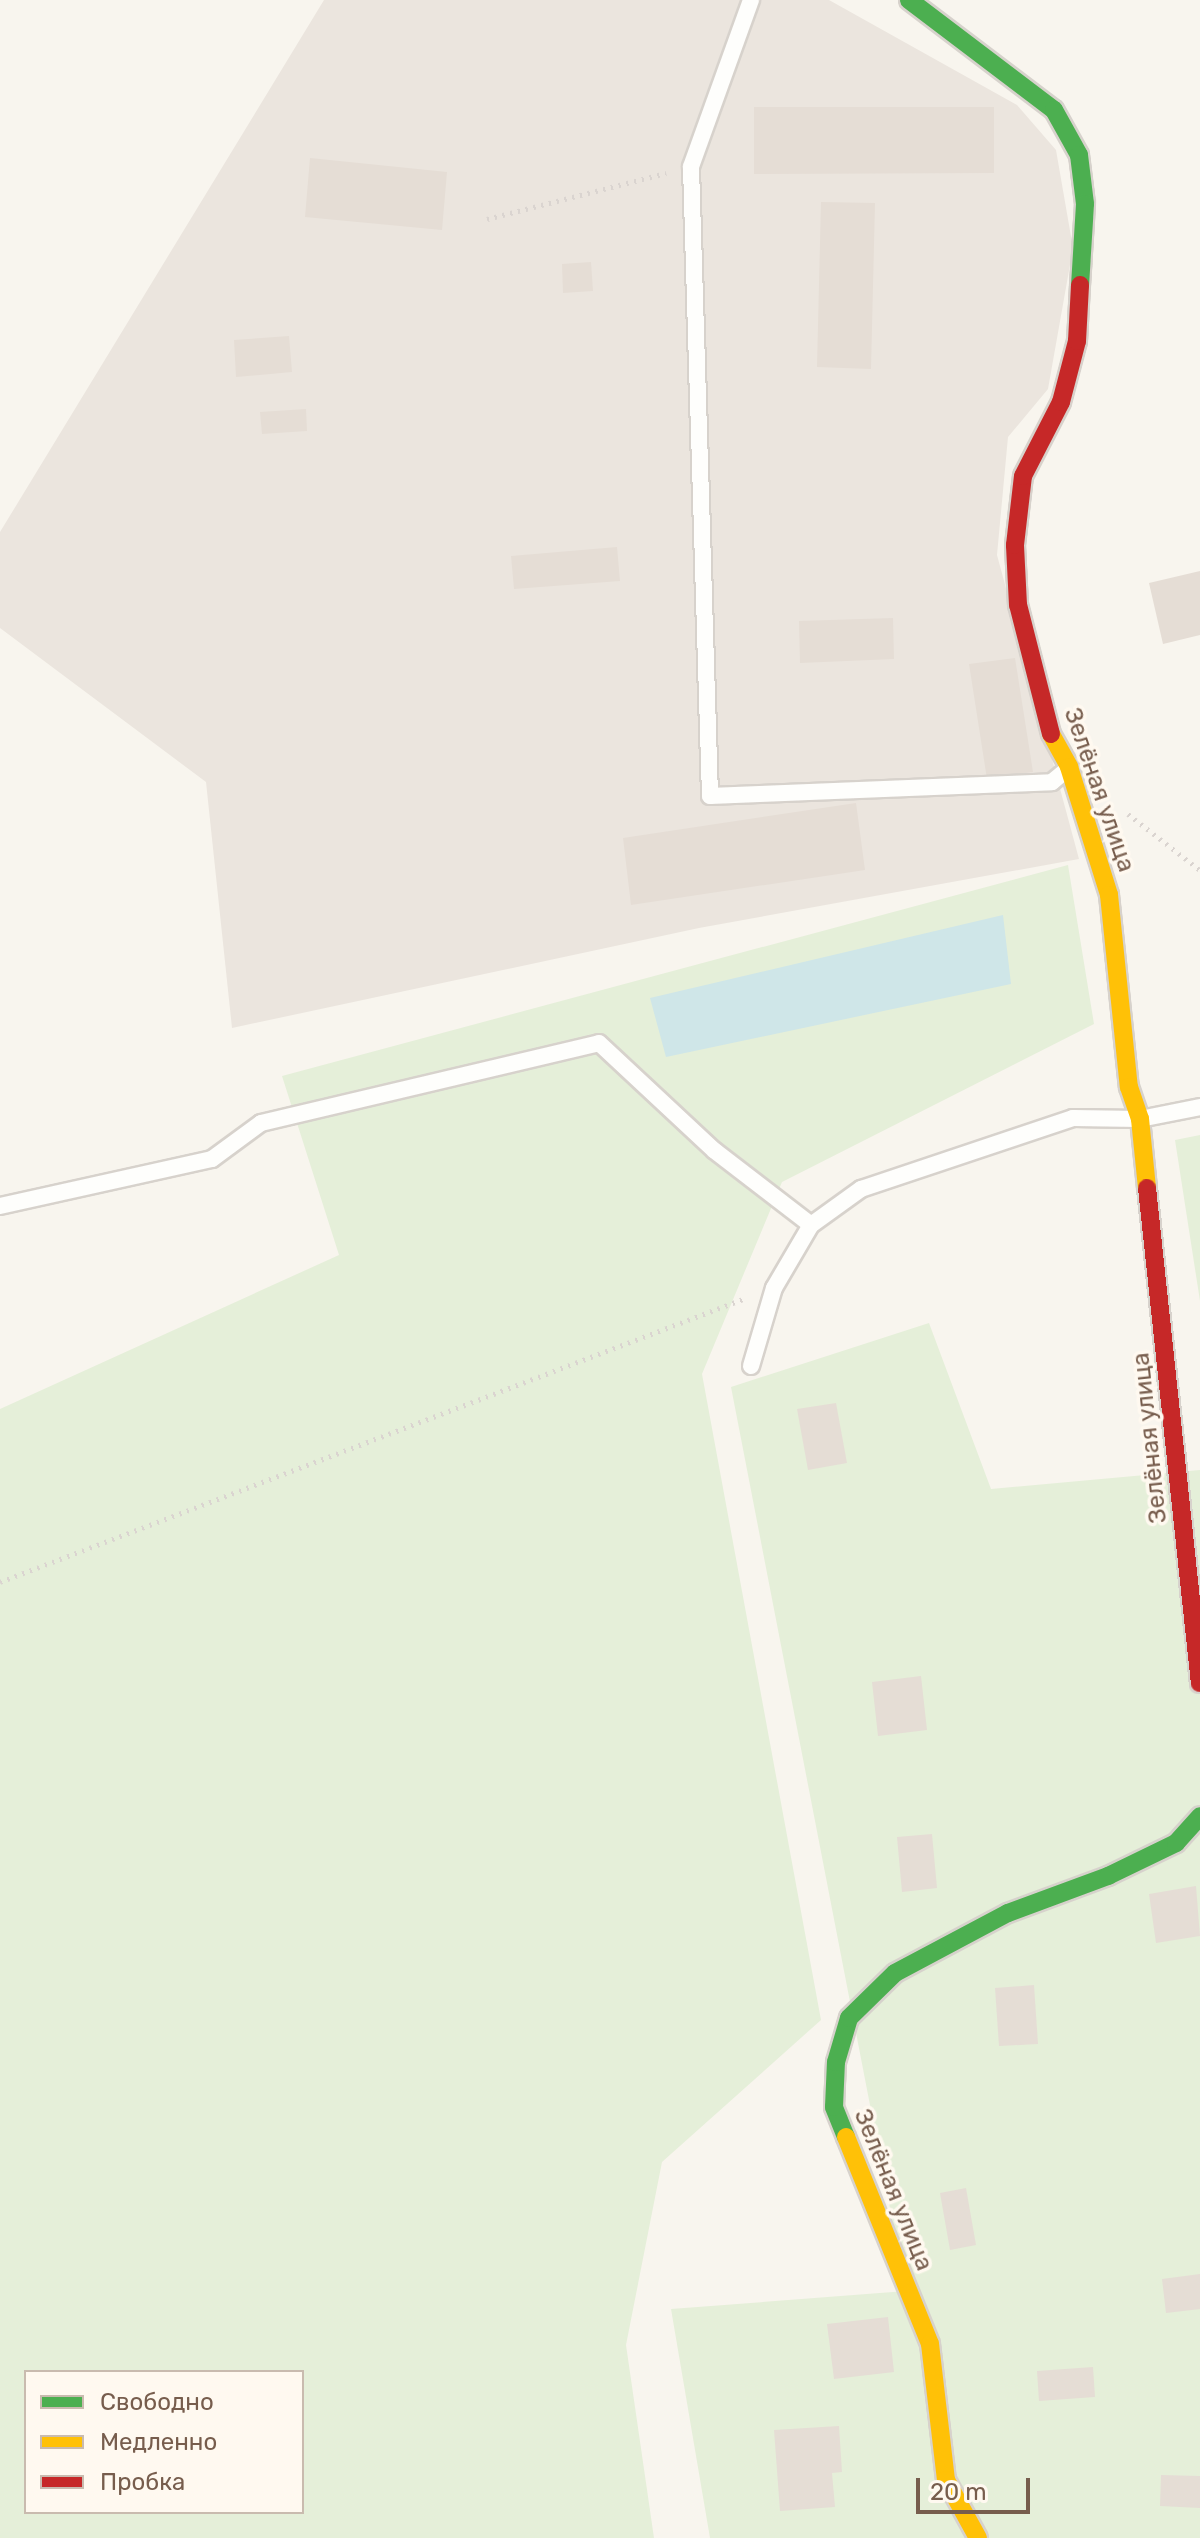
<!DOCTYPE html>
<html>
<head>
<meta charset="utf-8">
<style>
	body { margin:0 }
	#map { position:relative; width:1200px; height:2538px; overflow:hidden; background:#f8f5ee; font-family:Rubik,sans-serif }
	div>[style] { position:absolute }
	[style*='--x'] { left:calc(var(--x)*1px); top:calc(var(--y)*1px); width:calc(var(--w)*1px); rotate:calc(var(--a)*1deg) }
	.industrial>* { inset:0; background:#ebe5de }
	.green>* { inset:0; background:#e5efd9 }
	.water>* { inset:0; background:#cfe6e8 }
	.building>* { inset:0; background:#e5ddd5 }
	.path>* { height:5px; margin-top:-2.5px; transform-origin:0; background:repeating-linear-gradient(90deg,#dad4d0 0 2px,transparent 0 8px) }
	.roads { filter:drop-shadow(2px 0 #d7d2cc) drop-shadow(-2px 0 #d7d2cc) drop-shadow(0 2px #d7d2cc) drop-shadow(0 -2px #d7d2cc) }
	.lane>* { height:16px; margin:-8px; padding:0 8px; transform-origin:8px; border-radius:8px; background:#fefefc }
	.fast>* { height:18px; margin:-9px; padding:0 9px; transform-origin:9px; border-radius:9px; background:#4caf50 }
	.slow>* { height:18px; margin:-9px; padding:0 9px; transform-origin:9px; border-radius:9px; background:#ffc107 }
	.jam>* { height:18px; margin:-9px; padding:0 9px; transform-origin:9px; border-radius:9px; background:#c62828 }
	span { translate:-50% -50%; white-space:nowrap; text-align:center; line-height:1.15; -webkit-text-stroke:7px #fff9f0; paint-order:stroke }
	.street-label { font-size:24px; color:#775d4d }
	.legend { position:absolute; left:24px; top:2370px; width:280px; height:144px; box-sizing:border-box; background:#fff9f0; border:2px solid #c9bbaf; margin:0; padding:10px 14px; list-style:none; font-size:24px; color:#775d4d }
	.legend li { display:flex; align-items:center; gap:16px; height:40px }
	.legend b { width:40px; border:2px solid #c9bbaf }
	.scale { position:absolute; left:916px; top:2478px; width:114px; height:36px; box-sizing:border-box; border:4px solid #775d4d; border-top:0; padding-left:10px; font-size:24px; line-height:28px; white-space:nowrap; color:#775d4d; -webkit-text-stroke:6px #fff9f0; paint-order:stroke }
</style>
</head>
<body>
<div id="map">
	<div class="industrial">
		<div style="clip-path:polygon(324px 0,829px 0,1017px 105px,1056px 150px,1073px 248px,1048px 389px,1008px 437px,997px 555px,1079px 859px,699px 928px,232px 1028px,206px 782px,0 628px,0 532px)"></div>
	</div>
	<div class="green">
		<div style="clip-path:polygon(evenodd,1068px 865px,1094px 1024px,782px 1182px,702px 1374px,821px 2020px,662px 2162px,626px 2345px,654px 2538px,0 2538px,0 1409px,339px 1255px,282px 1076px,1068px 865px,26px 2372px,302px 2372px,302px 2512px,26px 2512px,26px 2372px)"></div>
		<div style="clip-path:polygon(1200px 1135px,1200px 1301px,1175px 1140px)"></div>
		<div style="clip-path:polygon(929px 1323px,991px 1489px,1200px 1470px,1200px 2538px,710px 2538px,671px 2309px,906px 2291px,731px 1387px)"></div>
	</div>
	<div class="water">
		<div style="clip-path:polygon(1003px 915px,1011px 984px,666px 1057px,650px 998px)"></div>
	</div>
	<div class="building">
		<div style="clip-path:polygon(754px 107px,994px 107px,994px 173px,754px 174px)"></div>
		<div style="clip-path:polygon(310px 158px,447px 172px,442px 230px,305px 217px)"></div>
		<div style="clip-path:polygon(821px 202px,875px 203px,871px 369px,817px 367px)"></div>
		<div style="clip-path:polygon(591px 262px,593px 291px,563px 293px,562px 264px)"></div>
		<div style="clip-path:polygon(289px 336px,292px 372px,236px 377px,234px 340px)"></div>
		<div style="clip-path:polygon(306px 409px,307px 431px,262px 434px,260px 412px)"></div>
		<div style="clip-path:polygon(617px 547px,620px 581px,514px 589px,511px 556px)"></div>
		<div style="clip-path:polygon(1200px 571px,1200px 635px,1163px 644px,1149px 583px)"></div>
		<div style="clip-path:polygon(893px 618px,894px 659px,800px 663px,799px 621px)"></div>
		<div style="clip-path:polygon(1015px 658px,1033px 772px,987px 779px,969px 664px)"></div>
		<div style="clip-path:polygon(856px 803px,865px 870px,631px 905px,623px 838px)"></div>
		<div style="clip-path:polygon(836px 1403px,847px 1463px,808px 1470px,797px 1409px)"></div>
		<div style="clip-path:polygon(921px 1676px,927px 1730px,878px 1736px,872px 1682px)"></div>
		<div style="clip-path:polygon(932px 1834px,937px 1888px,902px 1892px,897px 1837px)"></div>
		<div style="clip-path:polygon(1196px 1886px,1200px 1936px,1156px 1943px,1149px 1894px)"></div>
		<div style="clip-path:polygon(1034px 1985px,1038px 2044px,999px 2046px,995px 1988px)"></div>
		<div style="clip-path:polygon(966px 2188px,976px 2245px,950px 2250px,940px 2193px)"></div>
		<div style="clip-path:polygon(1200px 2274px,1200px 2309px,1166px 2313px,1162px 2279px)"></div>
		<div style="clip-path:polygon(888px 2317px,894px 2372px,834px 2379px,827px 2324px)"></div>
		<div style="clip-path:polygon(1093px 2367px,1095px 2397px,1039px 2401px,1037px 2371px)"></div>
		<div style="clip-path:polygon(839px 2426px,842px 2472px,832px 2473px,835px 2507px,780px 2511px,774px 2430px)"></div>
		<div style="clip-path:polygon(1161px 2475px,1200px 2476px,1200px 2508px,1160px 2506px)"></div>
	</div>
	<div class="path">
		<div style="--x:487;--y:219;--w:185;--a:-14.4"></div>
		<div style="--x:1128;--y:814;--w:91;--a:37.9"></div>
		<div style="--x:0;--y:1582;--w:795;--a:-20.85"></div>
	</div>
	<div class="roads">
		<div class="lane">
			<div style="--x:751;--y:0;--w:177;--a:109.8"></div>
			<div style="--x:691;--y:167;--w:629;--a:88.27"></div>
			<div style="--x:710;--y:796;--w:342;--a:-2.3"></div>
			<div style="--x:1052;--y:782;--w:17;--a:-40"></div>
			<div style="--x:0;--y:1206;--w:217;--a:-12.5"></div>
			<div style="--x:212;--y:1159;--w:61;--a:-36.3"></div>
			<div style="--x:261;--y:1123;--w:347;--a:-13.3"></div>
			<div style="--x:599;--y:1043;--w:158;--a:43"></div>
			<div style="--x:715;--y:1151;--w:121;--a:37.6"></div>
			<div style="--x:751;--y:1366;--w:81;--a:-73.6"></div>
			<div style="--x:774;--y:1288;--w:73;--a:-59.6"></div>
			<div style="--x:811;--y:1225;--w:62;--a:-35.8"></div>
			<div style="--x:861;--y:1189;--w:224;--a:-18.5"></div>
			<div style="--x:1073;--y:1118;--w:67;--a:0.9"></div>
			<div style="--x:1140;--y:1119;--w:61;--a:-11.3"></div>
		</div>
		<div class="fast">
			<div style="--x:909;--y:0;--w:182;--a:37.2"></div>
			<div style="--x:1054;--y:110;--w:51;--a:60.9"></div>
			<div style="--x:1079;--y:155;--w:49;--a:83"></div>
			<div style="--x:1085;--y:204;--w:81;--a:93.5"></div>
			<div style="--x:846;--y:2137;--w:32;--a:-112"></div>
			<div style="--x:834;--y:2107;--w:45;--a:-87.5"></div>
			<div style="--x:836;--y:2062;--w:46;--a:-73.5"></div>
			<div style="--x:849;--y:2018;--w:64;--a:-44.4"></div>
			<div style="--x:895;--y:1973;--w:128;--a:-28"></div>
			<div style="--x:1008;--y:1913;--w:107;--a:-20.3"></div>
			<div style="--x:1108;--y:1876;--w:76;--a:-25.9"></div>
			<div style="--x:1176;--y:1843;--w:36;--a:-48"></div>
		</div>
		<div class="slow">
			<div style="--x:1051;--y:734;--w:38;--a:61"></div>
			<div style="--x:1069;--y:767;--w:134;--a:72.6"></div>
			<div style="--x:1109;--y:895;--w:193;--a:84.1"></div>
			<div style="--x:1129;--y:1087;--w:34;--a:71"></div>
			<div style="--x:1140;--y:1119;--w:69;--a:84.2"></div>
			<div style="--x:846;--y:2137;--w:223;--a:67.9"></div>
			<div style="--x:930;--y:2344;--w:137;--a:83.3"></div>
			<div style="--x:946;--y:2480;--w:66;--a:61.1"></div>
		</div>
		<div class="jam">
			<div style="--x:1051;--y:734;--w:133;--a:-104.3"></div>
			<div style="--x:1018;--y:605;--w:60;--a:-92.9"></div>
			<div style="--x:1015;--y:545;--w:69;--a:-83.4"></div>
			<div style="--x:1023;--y:476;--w:83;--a:-62.8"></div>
			<div style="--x:1061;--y:402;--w:63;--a:-75.3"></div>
			<div style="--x:1077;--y:341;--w:56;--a:-86.9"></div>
			<div style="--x:1147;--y:1188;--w:498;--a:83.9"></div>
		</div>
	</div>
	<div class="street-label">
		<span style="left:1099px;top:790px;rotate:71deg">Зелёная улица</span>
		<span style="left:1150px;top:1438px;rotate:-96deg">Зелёная улица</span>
		<span style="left:893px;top:2190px;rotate:68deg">Зелёная улица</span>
	</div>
	<ul class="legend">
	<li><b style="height:10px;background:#4caf50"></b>Свободно</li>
	<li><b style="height:10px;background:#ffc107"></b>Медленно</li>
	<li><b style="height:10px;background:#c62828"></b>Пробка</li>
	</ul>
	<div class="scale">20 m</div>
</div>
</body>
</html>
